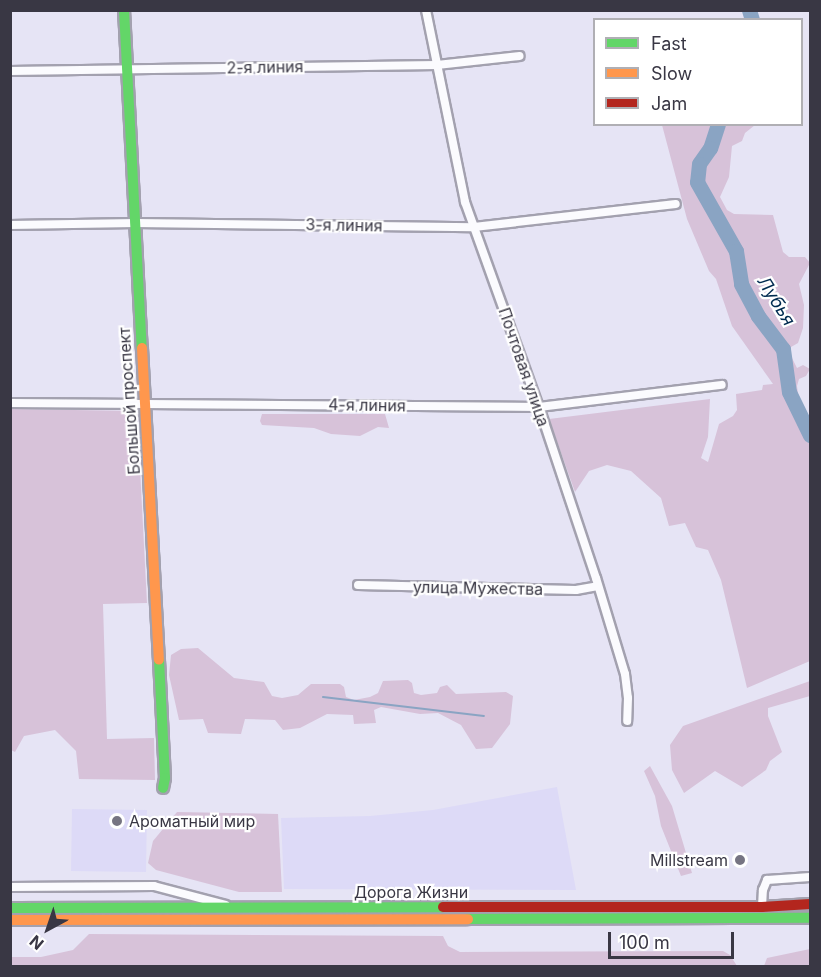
<!DOCTYPE html>
<html>
<head>
<meta charset="utf-8">
<style>
	body { margin:0 }
	#map { position:relative; width:821px; height:977px; overflow:hidden; background:#e6e4f5; font-family:Inter,sans-serif }
	div>[style] { position:absolute }
	[style*='--x'] { left:calc(var(--x)*1px); top:calc(var(--y)*1px); width:calc(var(--w)*1px); rotate:calc(var(--a)*1deg) }
	.built>* { inset:0; background:#dddaf7 }
	.green>* { inset:0; background:#d7c2d9 }
	.stream>* { height:2px; margin:-1px; padding:0 1px; transform-origin:1px; border-radius:1px; background:#8aa4c3 }
	.river>* { height:15px; margin:-7.5px; padding:0 7.5px; transform-origin:7.5px; border-radius:7.5px; background:#8aa4c3 }
	.roads { filter:drop-shadow(2px 0 #a3a1af) drop-shadow(-2px 0 #a3a1af) drop-shadow(0 2px #a3a1af) drop-shadow(0 -2px #a3a1af) }
	.street>* { height:8px; margin:-4px; padding:0 4px; transform-origin:4px; border-radius:4px; background:#fbfbfe }
	.fast>* { height:10px; margin:-5px; padding:0 5px; transform-origin:5px; border-radius:5px; background:#63d668 }
	.slow>* { height:10px; margin:-5px; padding:0 5px; transform-origin:5px; border-radius:5px; background:#ff974d }
	.jam>* { height:10px; margin:-5px; padding:0 5px; transform-origin:5px; border-radius:5px; background:#b3261e }
	.dots>* { width:16px; height:16px; translate:-50% -50%; box-sizing:border-box; border:3px solid #fff; border-radius:50% }
	span { translate:-50% -50%; white-space:nowrap; text-align:center; line-height:1.15; -webkit-text-stroke:4.5px #fff; paint-order:stroke }
	.street-label { font-size:16px; color:#393744 }
	.poi-label { font-size:16px; color:#393744 }
	.left { translate:0 -50%; text-align:left }
	.right { translate:-100% -50%; text-align:right }
	.water-label { font-size:18px; color:#002b50; font-style:italic }
	.frame { position:absolute; inset:0; border:12px solid #393744; pointer-events:none }
	.legend { position:absolute; left:593px; top:18px; width:210px; height:108px; box-sizing:border-box; background:#fff; border:2px solid #b0afb4; margin:0; padding:8px 10px; list-style:none; font-size:18px; color:#393744 }
	.legend li { display:flex; align-items:center; gap:12px; height:30px }
	.legend b { width:30px; border:2px solid #b0afb4 }
	.north { position:absolute; left:18px; top:899px; width:60px; height:60px; -webkit-text-stroke:4px #fff; paint-order:stroke; rotate:220deg; font-size:16px; font-weight:700; line-height:24px; text-align:center; color:#393744 }
	.north::after { content:''; display:block; margin:auto; width:21px; height:27px; background:#393744; clip-path:polygon(50% 0,100% 100%,50% 72%,0 100%) }
	.scale { position:absolute; left:608px; top:932px; width:126px; height:27px; box-sizing:border-box; border:3px solid #393744; border-top:0; padding-left:8px; font-size:18px; line-height:21px; white-space:nowrap; color:#393744; -webkit-text-stroke:4px #fff; paint-order:stroke }
</style>
</head>
<body>
<div id="map">
	<div class="built">
		<div style="clip-path:polygon(557px 787px,576px 890px,284px 889px,281px 818px,370px 816px,433px 810px)"></div>
		<div style="clip-path:polygon(72px 809px,147px 810px,146px 872px,71px 871px)"></div>
	</div>
	<div class="green">
		<div style="clip-path:polygon(662px 125px,755px 125px,745px 133px,742px 141px,732px 146px,729px 177px,720px 197px,727px 210px,734px 214px,773px 215px,783px 252px,789px 257px,805px 257px,810px 263px,799px 284px,804px 305px,803px 328px,798px 343px,791px 347px,790px 354px,797px 368px,803px 365px,810px 369px,806px 376px,799px 379px,797px 386px,799px 401px,810px 424px,810px 661px,747px 688px,721px 580px,708px 550px,696px 547px,685px 523px,669px 526px,661px 498px,631px 471px,607px 465px,589px 471px,575px 492px,549px 419px,710px 399px,708px 437px,701px 458px,708px 462px,719px 424px,733px 416px,737px 410px,736px 394px,762px 390px,763px 385px,773px 384px,732px 326px,716px 279px,709px 271px,687px 219px)"></div>
		<div style="clip-path:polygon(11px 409px,137px 411px,147px 603px,103px 604px,107px 739px,154px 738px,155px 780px,79px 779px,76px 751px,55px 730px,24px 736px,15px 752px,11px 750px)"></div>
		<div style="clip-path:polygon(262px 414px,385px 414px,389px 428px,378px 427px,360px 436px,331px 434px,314px 428px,262px 425px,260px 421px)"></div>
		<div style="clip-path:polygon(198px 648px,234px 678px,264px 682px,272px 696px,282px 698px,298px 695px,311px 684px,340px 684px,344px 687px,346px 697px,354px 700px,370px 697px,378px 693px,383px 681px,408px 680px,412px 683px,414px 693px,421px 695px,437px 693px,440px 687px,447px 685px,456px 694px,506px 692px,513px 696px,510px 724px,492px 748px,476px 749px,461px 725px,438px 713px,420px 714px,381px 707px,374px 710px,376px 723px,354px 724px,353px 715px,327px 714px,300px 728px,283px 730px,275px 720px,245px 719px,241px 734px,208px 733px,203px 719px,179px 720px,169px 675px,171px 655px,181px 649px)"></div>
		<div style="clip-path:polygon(810px 681px,810px 696px,768px 708px,768px 716px,782px 752px,770px 761px,766px 770px,742px 787px,715px 771px,684px 793px,672px 770px,670px 745px,683px 726px)"></div>
		<div style="clip-path:polygon(650px 766px,672px 806px,692px 873px,681px 876px,661px 826px,655px 796px,644px 771px)"></div>
		<div style="clip-path:polygon(177px 812px,278px 814px,282px 892px,239px 892px,156px 870px,148px 863px,153px 841px)"></div>
		<div style="clip-path:polygon(89px 934px,443px 936px,448px 946px,460px 952px,723px 951px,730px 955px,737px 966px,11px 966px,11px 957px,41px 957px,73px 950px)"></div>
		<div style="clip-path:polygon(810px 949px,810px 966px,764px 966px,767px 958px)"></div>
	</div>
	<div class="stream">
		<div style="--x:323;--y:697;--w:162;--a:6.7"></div>
	</div>
	<div class="river">
		<div style="--x:749;--y:10;--w:10;--a:73"></div>
		<div style="--x:718;--y:124;--w:25;--a:108"></div>
		<div style="--x:710;--y:148;--w:19;--a:125"></div>
		<div style="--x:699;--y:164;--w:18;--a:96"></div>
		<div style="--x:697;--y:182;--w:79;--a:60.5"></div>
		<div style="--x:736;--y:251;--w:33;--a:81"></div>
		<div style="--x:741;--y:284;--w:36;--a:62"></div>
		<div style="--x:758;--y:316;--w:41;--a:52.9"></div>
		<div style="--x:783;--y:349;--w:43;--a:82.1"></div>
		<div style="--x:789;--y:392;--w:48;--a:64"></div>
	</div>
	<div class="roads">
		<div class="street">
			<div style="--x:426;--y:10;--w:196;--a:78.5"></div>
			<div style="--x:465;--y:202;--w:218;--a:70.2"></div>
			<div style="--x:539;--y:407;--w:180;--a:71.6"></div>
			<div style="--x:596;--y:578;--w:100;--a:73.2"></div>
			<div style="--x:625;--y:674;--w:24;--a:83"></div>
			<div style="--x:628;--y:698;--w:23;--a:92"></div>
			<div style="--x:10;--y:71;--w:427;--a:-0.8"></div>
			<div style="--x:437;--y:65;--w:83;--a:-6.2"></div>
			<div style="--x:10;--y:225;--w:126;--a:-0.9"></div>
			<div style="--x:136;--y:223;--w:338;--a:0.7"></div>
			<div style="--x:474;--y:227;--w:203;--a:-6.5"></div>
			<div style="--x:10;--y:403;--w:529;--a:0.43"></div>
			<div style="--x:539;--y:407;--w:184;--a:-6.9"></div>
			<div style="--x:358;--y:585;--w:218;--a:1.3"></div>
			<div style="--x:576;--y:590;--w:22;--a:-10"></div>
			<div style="--x:10;--y:887;--w:144;--a:-0.4"></div>
			<div style="--x:154;--y:886;--w:74;--a:14.8"></div>
			<div style="--x:762;--y:907;--w:17;--a:-87"></div>
			<div style="--x:763;--y:890;--w:11;--a:-68"></div>
			<div style="--x:767;--y:880;--w:43;--a:-4"></div>
		</div>
		<div class="fast">
			<div style="--x:124;--y:10;--w:338;--a:87"></div>
			<div style="--x:159;--y:660;--w:118;--a:87.1"></div>
			<div style="--x:165;--y:778;--w:10;--a:101"></div>
			<div style="--x:10;--y:908;--w:433;--a:-0.1"></div>
			<div style="--x:468;--y:919;--w:342;--a:-0.2"></div>
		</div>
		<div class="slow">
			<div style="--x:142;--y:348;--w:312;--a:86.9"></div>
			<div style="--x:10;--y:920;--w:458;--a:-0.1"></div>
		</div>
		<div class="jam">
			<div style="--x:443;--y:907;--w:319;--a:0"></div>
			<div style="--x:762;--y:907;--w:48;--a:-3.6"></div>
		</div>
	</div>
	<div class="dots">
		<div style="left:117px;top:821px;background:#767482"></div>
		<div style="left:740px;top:860px;background:#767482"></div>
	</div>
	<div class="street-label">
		<span style="left:265px;top:67px;rotate:-1deg">2-я линия</span>
		<span style="left:344px;top:225px;rotate:1deg">3-я линия</span>
		<span style="left:524px;top:367px;rotate:71deg">Почтовая улица</span>
		<span style="left:129px;top:401px;rotate:-94deg">Большой проспект</span>
		<span style="left:367px;top:405px;rotate:1deg">4-я линия</span>
		<span style="left:478px;top:588px;rotate:1deg">улица Мужества</span>
		<span style="left:411px;top:892px">Дорога Жизни</span>
	</div>
	<div class="poi-label">
		<span class="left" style="left:129px;top:821px">Ароматный мир</span>
		<span class="right" style="left:728px;top:860px">Millstream</span>
	</div>
	<div class="water-label">
		<span style="left:776px;top:301px;rotate:58deg">Лубья</span>
	</div>
	<div class="frame"></div>
	<ul class="legend">
	<li><b style="height:8px;background:#63d668"></b>Fast</li>
	<li><b style="height:8px;background:#ff974d"></b>Slow</li>
	<li><b style="height:8px;background:#b3261e"></b>Jam</li>
	</ul>
	<div class="north">N</div>
	<div class="scale">100 m</div>
</div>
</body>
</html>
